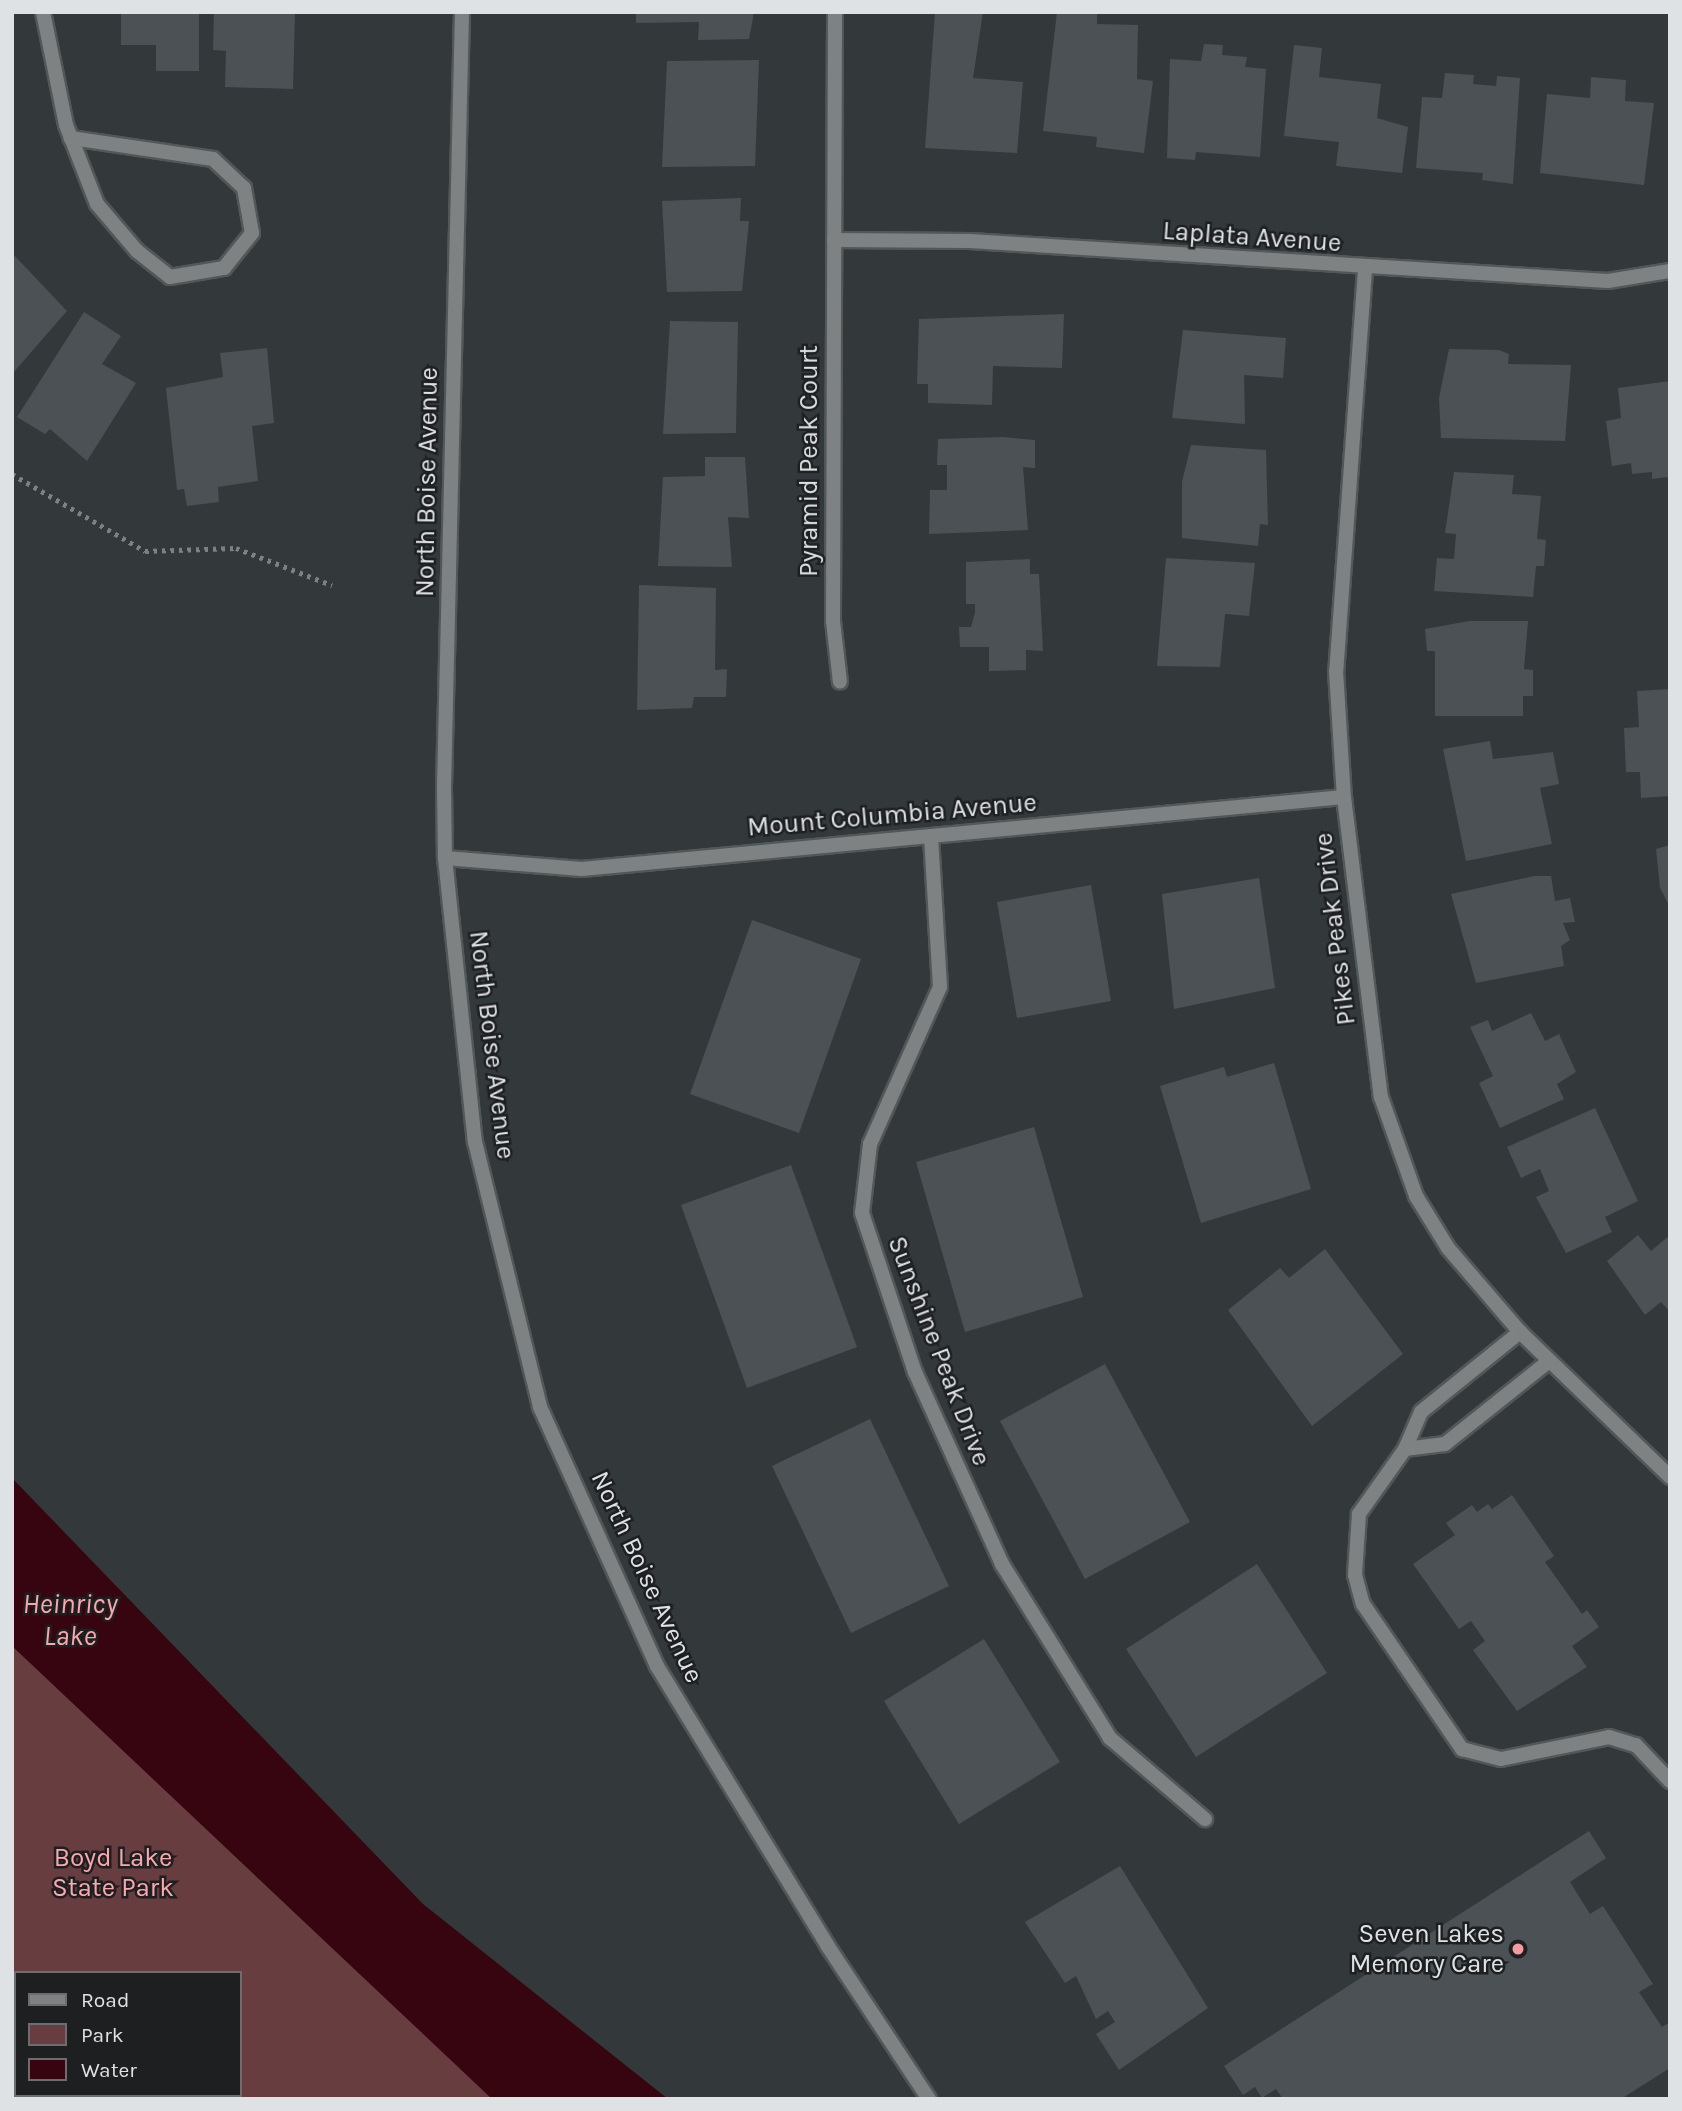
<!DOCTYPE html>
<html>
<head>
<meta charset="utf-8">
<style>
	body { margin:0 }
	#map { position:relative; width:1682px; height:2111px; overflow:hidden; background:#33393b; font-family:Karla,sans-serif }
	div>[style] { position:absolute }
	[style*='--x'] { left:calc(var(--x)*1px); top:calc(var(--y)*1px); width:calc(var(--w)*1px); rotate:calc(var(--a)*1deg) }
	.green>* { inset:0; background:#673d40 }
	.water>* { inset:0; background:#37050f }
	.building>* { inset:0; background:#4b5154 }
	.path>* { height:4.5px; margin-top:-2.25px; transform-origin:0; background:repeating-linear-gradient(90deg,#7c8183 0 3.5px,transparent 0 8.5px) }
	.roads { filter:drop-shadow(2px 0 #525759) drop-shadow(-2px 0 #525759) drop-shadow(0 2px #525759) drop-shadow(0 -2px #525759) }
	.service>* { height:14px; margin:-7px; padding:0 7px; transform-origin:7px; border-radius:7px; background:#7f8283 }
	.minor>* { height:14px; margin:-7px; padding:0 7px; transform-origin:7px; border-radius:7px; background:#7f8283 }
	.tertiary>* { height:14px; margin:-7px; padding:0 7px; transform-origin:7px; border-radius:7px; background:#7f8283 }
	.dots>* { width:19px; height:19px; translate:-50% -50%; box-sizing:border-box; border:4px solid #1d1f21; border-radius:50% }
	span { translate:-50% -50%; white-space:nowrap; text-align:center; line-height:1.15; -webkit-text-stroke:5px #1d1f21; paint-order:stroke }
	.street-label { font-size:26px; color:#dfe2e4 }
	.park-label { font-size:26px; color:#fda7ad }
	.poi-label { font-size:26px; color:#dfe2e4 }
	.right { translate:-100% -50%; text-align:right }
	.water-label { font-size:28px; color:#fca6ac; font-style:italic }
	.frame { position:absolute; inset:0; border:14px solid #dfe2e4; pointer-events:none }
	.legend { position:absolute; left:14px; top:1971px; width:228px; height:126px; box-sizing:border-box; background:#1d1f21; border:2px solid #6b6d6f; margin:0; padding:9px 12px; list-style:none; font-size:21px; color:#dfe2e4 }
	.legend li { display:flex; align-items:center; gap:14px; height:35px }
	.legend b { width:35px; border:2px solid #6b6d6f }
</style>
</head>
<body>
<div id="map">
	<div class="green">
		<div style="clip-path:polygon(evenodd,12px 1642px,506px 2099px,12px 2099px,12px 1642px,16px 1973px,240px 1973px,240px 2095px,16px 2095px,16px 1973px)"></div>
	</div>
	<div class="water">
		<div style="clip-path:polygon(12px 1478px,423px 1904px,668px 2099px,492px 2099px,12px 1646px)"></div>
	</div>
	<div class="building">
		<div style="clip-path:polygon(121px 12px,199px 12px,199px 71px,156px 71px,156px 45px,121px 45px)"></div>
		<div style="clip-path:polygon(214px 12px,295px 12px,293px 89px,225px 87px,226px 51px,213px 50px)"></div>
		<div style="clip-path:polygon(636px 12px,753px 12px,753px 18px,749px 39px,698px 40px,699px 22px,636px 23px)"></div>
		<div style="clip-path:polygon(935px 12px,983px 12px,973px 78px,1023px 82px,1017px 153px,925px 148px)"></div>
		<div style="clip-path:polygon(1057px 12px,1097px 12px,1097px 24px,1138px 25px,1137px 79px,1153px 81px,1144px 153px,1096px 147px,1097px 137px,1043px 131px)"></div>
		<div style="clip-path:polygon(1204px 44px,1223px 45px,1222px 55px,1247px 57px,1245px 67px,1266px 69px,1260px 157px,1196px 152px,1195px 160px,1167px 158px,1170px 59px,1201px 61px)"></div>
		<div style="clip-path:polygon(1294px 45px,1322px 48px,1319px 77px,1381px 84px,1377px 118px,1408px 127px,1402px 173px,1336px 166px,1339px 142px,1284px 136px)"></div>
		<div style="clip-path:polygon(759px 60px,755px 166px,662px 167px,667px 61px)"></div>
		<div style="clip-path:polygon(1445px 73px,1474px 75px,1473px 84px,1496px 86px,1497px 76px,1520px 78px,1513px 184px,1482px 180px,1483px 173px,1416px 168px,1422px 97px,1442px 98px)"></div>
		<div style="clip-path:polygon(1591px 77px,1626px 80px,1625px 101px,1654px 103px,1644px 185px,1540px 173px,1547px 94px,1590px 98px)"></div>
		<div style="clip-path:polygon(741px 198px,740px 221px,749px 221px,742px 291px,667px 292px,662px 201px)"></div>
		<div style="clip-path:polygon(12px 253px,67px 311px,12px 374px)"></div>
		<div style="clip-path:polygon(84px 312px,121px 336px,102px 364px,136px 383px,87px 461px,50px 429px,45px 434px,17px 417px)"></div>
		<div style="clip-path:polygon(1064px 314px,1062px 368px,993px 366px,992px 405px,928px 403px,928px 384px,917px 384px,919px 319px)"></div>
		<div style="clip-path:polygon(670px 321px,738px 322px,736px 433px,663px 434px)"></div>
		<div style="clip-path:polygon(1183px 330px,1286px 338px,1283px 378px,1244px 375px,1245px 424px,1172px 418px)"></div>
		<div style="clip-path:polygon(267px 348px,274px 423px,252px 426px,258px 481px,218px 487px,219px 502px,187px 506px,184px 489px,177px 490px,166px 388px,223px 377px,220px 353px)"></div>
		<div style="clip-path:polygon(1449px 349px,1499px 350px,1509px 354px,1508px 364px,1571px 365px,1565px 441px,1441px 438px,1439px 398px)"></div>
		<div style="clip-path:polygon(1670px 381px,1670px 483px,1667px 477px,1652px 479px,1652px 472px,1632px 474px,1631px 463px,1612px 466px,1606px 421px,1621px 418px,1618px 388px)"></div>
		<div style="clip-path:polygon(1003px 437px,1035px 440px,1035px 468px,1023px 467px,1028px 530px,929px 534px,930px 490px,947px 490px,947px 465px,937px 465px,938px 439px)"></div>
		<div style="clip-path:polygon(1191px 445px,1266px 450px,1268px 525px,1260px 524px,1258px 546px,1182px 538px,1182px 482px)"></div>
		<div style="clip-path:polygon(705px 457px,745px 457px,749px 518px,728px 517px,732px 567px,658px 566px,663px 477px,705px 476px)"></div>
		<div style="clip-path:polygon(1454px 472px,1514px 475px,1512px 494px,1541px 496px,1537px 539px,1546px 540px,1544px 566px,1536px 566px,1533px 597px,1434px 591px,1437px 558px,1454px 559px,1456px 534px,1445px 533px)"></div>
		<div style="clip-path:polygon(1166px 558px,1255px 563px,1249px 616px,1225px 614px,1220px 667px,1157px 666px)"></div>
		<div style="clip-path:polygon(1030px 559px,1030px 574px,1039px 574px,1043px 651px,1026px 650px,1026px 670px,989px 671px,989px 647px,960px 647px,959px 627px,971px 627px,975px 612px,975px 604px,966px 604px,966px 562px)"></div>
		<div style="clip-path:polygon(639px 585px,716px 588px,715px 670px,727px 669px,726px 697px,694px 697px,692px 708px,637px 710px)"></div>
		<div style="clip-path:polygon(1469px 621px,1528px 621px,1524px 669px,1533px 670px,1533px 696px,1523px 696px,1523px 716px,1435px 716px,1435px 651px,1427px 651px,1425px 629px)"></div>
		<div style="clip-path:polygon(1670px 689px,1670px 796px,1641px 798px,1640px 772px,1626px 772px,1624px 728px,1639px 727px,1637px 691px)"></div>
		<div style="clip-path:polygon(1490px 741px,1493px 759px,1553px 752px,1559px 784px,1540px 788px,1552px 844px,1466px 861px,1443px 749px)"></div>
		<div style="clip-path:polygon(1670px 845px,1670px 907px,1660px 888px,1656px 849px)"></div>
		<div style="clip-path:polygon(1534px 876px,1551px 876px,1555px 901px,1570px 898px,1575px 922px,1563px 923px,1570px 940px,1561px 946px,1564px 966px,1476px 983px,1451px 894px)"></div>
		<div style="clip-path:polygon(1259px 878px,1275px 988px,1174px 1009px,1162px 894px)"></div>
		<div style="clip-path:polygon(1091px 885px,1111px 1001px,1017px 1018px,997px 902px)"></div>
		<div style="clip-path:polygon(752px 920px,861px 959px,799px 1133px,690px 1094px)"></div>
		<div style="clip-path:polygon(1531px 1013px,1545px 1041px,1559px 1034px,1576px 1072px,1557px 1084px,1564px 1099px,1500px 1128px,1479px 1083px,1493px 1076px,1470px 1027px,1488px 1020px,1492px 1031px)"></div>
		<div style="clip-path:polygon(1274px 1063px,1311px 1189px,1201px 1223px,1160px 1086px,1224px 1067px,1227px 1077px)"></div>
		<div style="clip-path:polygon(1595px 1108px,1638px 1201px,1605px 1217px,1612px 1232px,1566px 1253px,1536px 1197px,1549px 1191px,1540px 1169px,1521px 1178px,1507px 1147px)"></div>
		<div style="clip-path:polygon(1034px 1127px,1083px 1297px,965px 1332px,916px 1162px)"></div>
		<div style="clip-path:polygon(791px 1165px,857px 1347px,747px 1388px,681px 1205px)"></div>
		<div style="clip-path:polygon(1638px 1235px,1651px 1251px,1670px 1235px,1670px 1312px,1661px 1302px,1645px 1315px,1607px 1261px)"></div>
		<div style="clip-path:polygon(1325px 1249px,1403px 1354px,1312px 1426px,1228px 1310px,1280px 1268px,1289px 1278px)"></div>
		<div style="clip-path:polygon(1105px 1364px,1190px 1522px,1085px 1579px,1000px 1421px)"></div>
		<div style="clip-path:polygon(870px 1419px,949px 1586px,851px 1633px,772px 1466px)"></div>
		<div style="clip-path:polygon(1512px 1495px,1554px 1556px,1545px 1562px,1582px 1614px,1587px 1610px,1599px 1627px,1572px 1646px,1587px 1667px,1517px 1711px,1473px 1650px,1485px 1641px,1471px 1621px,1459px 1629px,1413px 1564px,1455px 1535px,1446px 1523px,1472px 1505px,1477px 1512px,1488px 1504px,1492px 1509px)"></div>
		<div style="clip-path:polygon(1257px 1564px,1327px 1673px,1196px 1757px,1126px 1649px)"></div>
		<div style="clip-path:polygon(984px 1639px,1060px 1762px,959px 1824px,884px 1701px)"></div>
		<div style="clip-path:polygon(1589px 1831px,1606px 1858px,1570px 1882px,1590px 1914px,1603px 1906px,1653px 1984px,1639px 1992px,1662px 2027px,1670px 2022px,1670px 2068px,1621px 2099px,1283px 2099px,1276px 2089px,1262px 2098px,1255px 2087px,1243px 2095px,1224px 2066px)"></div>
		<div style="clip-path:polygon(1120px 1866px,1208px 2008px,1119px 2070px,1096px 2034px,1115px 2022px,1108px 2011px,1096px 2019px,1076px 1976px,1065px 1983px,1025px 1922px)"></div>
	</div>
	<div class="path">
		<div style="--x:12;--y:474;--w:154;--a:30.1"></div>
		<div style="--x:145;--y:551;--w:91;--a:-1.9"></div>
		<div style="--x:236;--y:548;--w:103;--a:21.1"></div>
	</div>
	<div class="roads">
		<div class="service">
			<div style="--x:1520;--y:1332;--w:127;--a:141.1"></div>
			<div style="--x:1421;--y:1412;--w:40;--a:113.4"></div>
			<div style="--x:1405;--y:1449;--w:80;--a:125.3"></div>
			<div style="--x:1359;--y:1514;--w:61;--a:93.8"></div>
			<div style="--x:1355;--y:1575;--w:30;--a:75"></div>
			<div style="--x:1363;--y:1604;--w:176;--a:55.7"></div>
			<div style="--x:1462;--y:1749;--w:40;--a:14.4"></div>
			<div style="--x:1501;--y:1759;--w:110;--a:-11.5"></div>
			<div style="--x:1609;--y:1737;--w:28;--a:17"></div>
			<div style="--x:1636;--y:1745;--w:50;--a:46.6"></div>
			<div style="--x:1405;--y:1449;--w:40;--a:-7.1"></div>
			<div style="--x:1445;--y:1444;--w:133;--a:-38.6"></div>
		</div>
		<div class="minor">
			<div style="--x:43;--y:12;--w:115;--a:78.5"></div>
			<div style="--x:66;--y:125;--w:85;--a:68.6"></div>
			<div style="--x:97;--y:204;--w:62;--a:49.6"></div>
			<div style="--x:137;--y:251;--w:42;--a:38.2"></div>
			<div style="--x:170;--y:277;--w:55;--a:-9.5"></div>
			<div style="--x:224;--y:268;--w:45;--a:-51.3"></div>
			<div style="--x:252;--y:233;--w:46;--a:-100.1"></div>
			<div style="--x:244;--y:188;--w:42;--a:-136.9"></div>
			<div style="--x:213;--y:159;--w:144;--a:-171.6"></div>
			<div style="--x:835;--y:12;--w:609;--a:90.19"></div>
			<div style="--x:833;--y:621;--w:61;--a:83.5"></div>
			<div style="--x:834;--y:240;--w:136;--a:0.4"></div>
			<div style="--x:970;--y:241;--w:639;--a:3.59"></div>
			<div style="--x:1608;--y:281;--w:63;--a:-9.2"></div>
			<div style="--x:1365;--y:270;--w:402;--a:94.1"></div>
			<div style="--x:1336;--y:671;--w:126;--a:86.4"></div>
			<div style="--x:1344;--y:797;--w:302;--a:83"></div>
			<div style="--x:1381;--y:1097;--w:105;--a:70.5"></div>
			<div style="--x:1416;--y:1196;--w:61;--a:58.4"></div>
			<div style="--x:1448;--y:1248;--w:111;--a:49.4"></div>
			<div style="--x:1520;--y:1332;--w:209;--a:44"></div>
			<div style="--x:931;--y:836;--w:151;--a:86.6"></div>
			<div style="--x:940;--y:987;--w:172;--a:114"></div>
			<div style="--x:870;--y:1144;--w:69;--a:96.6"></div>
			<div style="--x:862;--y:1213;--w:168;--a:71.6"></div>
			<div style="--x:915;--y:1372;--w:211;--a:65.6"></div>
			<div style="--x:1002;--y:1564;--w:205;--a:58.2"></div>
			<div style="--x:1110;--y:1738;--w:125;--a:40.5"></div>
			<div style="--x:445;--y:858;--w:137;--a:4.6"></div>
			<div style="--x:582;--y:869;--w:765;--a:-5.4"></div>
		</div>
		<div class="tertiary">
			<div style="--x:462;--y:12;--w:776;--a:91.33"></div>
			<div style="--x:444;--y:788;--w:70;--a:89.2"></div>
			<div style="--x:445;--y:858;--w:286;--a:84"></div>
			<div style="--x:475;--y:1142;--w:273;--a:76.2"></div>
			<div style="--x:540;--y:1407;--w:284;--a:65.7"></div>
			<div style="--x:657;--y:1666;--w:327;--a:58.6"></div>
			<div style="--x:827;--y:1945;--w:185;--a:56.5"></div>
		</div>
	</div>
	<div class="dots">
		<div style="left:1518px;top:1949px;background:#f49aa1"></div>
	</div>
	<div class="street-label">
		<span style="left:1252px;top:237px;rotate:4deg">Laplata Avenue</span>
		<span style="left:809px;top:461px;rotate:-90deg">Pyramid Peak Court</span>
		<span style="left:427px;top:482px;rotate:-89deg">North Boise Avenue</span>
		<span style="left:892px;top:815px;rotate:-5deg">Mount Columbia Avenue</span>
		<span style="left:1335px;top:929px;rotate:-97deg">Pikes Peak Drive</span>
		<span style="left:492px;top:1045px;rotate:83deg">North Boise Avenue</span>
		<span style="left:939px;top:1351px;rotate:69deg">Sunshine Peak Drive</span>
		<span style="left:647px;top:1577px;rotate:65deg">North Boise Avenue</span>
	</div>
	<div class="park-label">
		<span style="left:113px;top:1873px">Boyd Lake<br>State Park</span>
	</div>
	<div class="poi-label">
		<span class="right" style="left:1504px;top:1949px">Seven Lakes<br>Memory Care</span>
	</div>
	<div class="water-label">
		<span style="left:70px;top:1620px">Heinricy<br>Lake</span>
	</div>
	<div class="frame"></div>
	<ul class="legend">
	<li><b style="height:9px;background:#7f8283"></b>Road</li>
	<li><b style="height:19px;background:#673d40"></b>Park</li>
	<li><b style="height:19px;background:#37050f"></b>Water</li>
	</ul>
</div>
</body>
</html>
